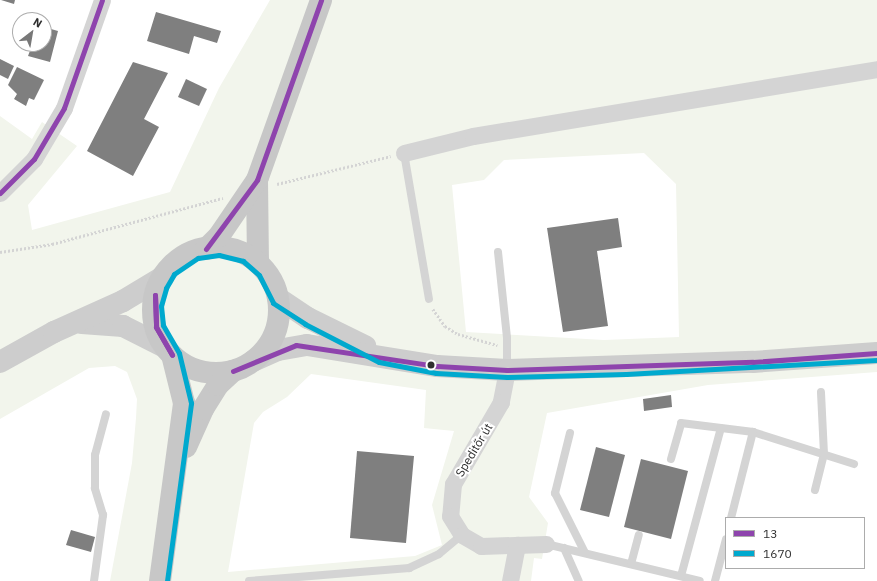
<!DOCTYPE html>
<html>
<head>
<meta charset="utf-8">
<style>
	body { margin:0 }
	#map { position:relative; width:877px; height:581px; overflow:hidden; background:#fff; font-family:"IBM Plex Sans",sans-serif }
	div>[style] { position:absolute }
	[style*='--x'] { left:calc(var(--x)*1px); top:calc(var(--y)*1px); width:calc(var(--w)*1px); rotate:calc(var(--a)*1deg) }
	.green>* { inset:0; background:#f2f5ec }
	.building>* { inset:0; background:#7f7f7f }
	.path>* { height:2.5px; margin-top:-1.25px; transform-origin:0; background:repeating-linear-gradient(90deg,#d4d4d4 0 2px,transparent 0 4px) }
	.service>* { height:8px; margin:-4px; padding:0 4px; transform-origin:4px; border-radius:4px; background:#d4d4d4 }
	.minor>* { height:17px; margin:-8.5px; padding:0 8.5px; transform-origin:8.5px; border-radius:8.5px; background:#d4d4d4 }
	.secondary>* { height:22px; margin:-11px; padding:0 11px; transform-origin:11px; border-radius:11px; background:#cdcdcd }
	.primary>* { height:22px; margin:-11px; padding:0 11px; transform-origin:11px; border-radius:11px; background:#c7c7c7 }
	.primary>.ring { margin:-11px; padding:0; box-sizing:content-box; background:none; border:22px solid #c7c7c7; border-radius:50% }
	.bus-1>* { height:5px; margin:-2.5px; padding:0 2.5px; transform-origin:2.5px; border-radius:2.5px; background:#8e44ad }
	.bus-2>* { height:5px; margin:-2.5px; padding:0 2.5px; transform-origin:2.5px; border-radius:2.5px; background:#00a9ce }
	.dots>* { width:11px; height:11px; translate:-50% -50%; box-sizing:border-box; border:2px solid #fff; border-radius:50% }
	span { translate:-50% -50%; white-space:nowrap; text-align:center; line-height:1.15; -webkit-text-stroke:4px #fff; paint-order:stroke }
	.street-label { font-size:12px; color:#2f2f2f }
	.legend { position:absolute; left:725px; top:517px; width:140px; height:52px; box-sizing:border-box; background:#fff; border:1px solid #acacac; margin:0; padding:5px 7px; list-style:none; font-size:12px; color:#2f2f2f }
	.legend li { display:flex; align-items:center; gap:8px; height:20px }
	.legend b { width:20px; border:1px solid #acacac }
	.north { position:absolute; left:12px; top:12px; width:40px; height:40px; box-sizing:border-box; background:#fff; border:1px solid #acacac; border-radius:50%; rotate:31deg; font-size:11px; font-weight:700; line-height:16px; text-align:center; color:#2f2f2f }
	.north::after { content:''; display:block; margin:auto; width:14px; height:18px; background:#787878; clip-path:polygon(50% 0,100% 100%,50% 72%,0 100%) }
</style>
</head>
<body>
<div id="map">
	<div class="green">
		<div style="clip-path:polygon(evenodd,270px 0,877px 0,877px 372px,708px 385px,547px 413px,529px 497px,548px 523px,542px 559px,534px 558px,531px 581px,110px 581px,132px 463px,136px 418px,137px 399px,127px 372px,115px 366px,89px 368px,0 419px,0 116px,32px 139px,42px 122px,77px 146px,28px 205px,32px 230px,170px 192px,219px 88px,270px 0,644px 153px,676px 184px,679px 337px,604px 340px,466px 332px,452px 185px,484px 180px,504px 160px,644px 153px,270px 0,311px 374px,426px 390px,424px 428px,454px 431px,432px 505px,442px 545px,415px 556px,228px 572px,254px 423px,263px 412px,287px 397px,311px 374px)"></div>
	</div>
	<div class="building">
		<div style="clip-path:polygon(1px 0,15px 0,14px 4px)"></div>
		<div style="clip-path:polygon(156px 12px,221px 31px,217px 43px,194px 36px,189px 54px,147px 41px)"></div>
		<div style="clip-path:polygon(44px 27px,58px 31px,50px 62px,28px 56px,31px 48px,17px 44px,20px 37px,20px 44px,44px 44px)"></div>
		<div style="clip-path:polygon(0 59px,14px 66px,8px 79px,0 75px)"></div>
		<div style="clip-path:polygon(133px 62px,168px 73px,144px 119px,159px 127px,133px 176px,87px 151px)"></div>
		<div style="clip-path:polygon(17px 67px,44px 80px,34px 100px,29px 98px,26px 106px,14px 99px,17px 94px,8px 85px)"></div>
		<div style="clip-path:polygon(186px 79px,207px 89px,199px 106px,178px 97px)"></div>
		<div style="clip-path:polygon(618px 218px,622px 247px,597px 251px,608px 326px,563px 332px,547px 228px)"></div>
		<div style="clip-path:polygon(671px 395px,672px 407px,644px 411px,643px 399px)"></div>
		<div style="clip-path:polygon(596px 447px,625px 455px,609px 517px,580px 510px)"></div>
		<div style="clip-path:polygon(357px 451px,414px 456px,406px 543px,350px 538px)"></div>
		<div style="clip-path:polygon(641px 459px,688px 471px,671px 539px,624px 527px)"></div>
		<div style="clip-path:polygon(71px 530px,95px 537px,91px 552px,66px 545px)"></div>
	</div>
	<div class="path">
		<div style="--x:277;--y:184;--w:117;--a:-13.8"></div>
		<div style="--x:0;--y:252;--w:53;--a:-8.7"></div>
		<div style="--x:52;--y:244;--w:177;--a:-15.1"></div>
		<div style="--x:433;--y:309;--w:21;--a:55"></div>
		<div style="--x:445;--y:326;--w:15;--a:32"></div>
		<div style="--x:458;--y:334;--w:41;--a:15.8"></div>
	</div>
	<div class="service">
		<div style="--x:404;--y:153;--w:148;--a:80.3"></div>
		<div style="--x:498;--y:252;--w:86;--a:84"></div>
		<div style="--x:507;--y:338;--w:31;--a:90"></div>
		<div style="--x:570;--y:433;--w:62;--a:104"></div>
		<div style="--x:555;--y:493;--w:67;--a:63.4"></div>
		<div style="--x:671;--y:459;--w:37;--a:-74"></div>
		<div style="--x:681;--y:423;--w:73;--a:7.1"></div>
		<div style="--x:753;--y:432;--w:106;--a:17.6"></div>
		<div style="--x:815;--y:490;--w:37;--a:-76"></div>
		<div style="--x:824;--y:454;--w:62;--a:-92.8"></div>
		<div style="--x:731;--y:518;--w:89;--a:-75.7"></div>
		<div style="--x:546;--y:544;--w:158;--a:13.5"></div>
		<div style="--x:564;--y:548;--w:36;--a:66"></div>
		<div style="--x:631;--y:564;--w:30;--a:-75"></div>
		<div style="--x:681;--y:576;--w:153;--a:-74.9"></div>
		<div style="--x:94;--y:581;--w:67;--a:-82.2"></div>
		<div style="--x:103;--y:515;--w:28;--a:-107"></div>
		<div style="--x:95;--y:488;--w:33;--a:-90"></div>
		<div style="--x:95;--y:455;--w:42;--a:-75"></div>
		<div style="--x:249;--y:581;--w:161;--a:-4.6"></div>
		<div style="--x:409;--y:568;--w:33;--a:-25"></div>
		<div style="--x:439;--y:554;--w:30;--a:-40"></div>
		<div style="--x:715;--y:581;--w:43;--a:-75.3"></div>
	</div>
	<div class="minor">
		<div style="--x:404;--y:153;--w:71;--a:-13.8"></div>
		<div style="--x:473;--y:136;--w:410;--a:-9.4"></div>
		<div style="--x:0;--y:193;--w:48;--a:-45"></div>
		<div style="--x:34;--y:159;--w:59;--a:-59.5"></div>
		<div style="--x:64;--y:108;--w:114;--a:-70.6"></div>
		<div style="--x:507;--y:370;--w:33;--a:101"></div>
		<div style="--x:501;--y:402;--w:95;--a:120.3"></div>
		<div style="--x:453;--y:484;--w:32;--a:95"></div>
		<div style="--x:450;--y:516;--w:22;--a:58"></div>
		<div style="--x:462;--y:535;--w:22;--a:30"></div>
		<div style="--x:481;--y:546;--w:65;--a:-1.8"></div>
		<div style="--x:510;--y:581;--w:37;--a:-79"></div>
	</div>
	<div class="secondary">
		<div style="--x:278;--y:298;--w:36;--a:34"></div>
		<div style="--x:308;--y:318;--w:64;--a:26.2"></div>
		<div style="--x:82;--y:323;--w:41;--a:4.2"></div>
		<div style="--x:123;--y:326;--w:47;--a:26.6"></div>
		<div style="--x:253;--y:361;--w:27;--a:-24"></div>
		<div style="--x:278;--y:350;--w:29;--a:-10"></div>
		<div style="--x:307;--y:345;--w:132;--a:9.2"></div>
		<div style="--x:437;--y:366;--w:70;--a:3.3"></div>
		<div style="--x:507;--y:370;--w:246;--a:-1.9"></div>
		<div style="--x:753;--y:362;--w:124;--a:-4.2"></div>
		<div style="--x:0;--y:362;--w:62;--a:-29.1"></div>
		<div style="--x:54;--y:332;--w:76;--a:-24.2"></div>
		<div style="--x:123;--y:301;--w:47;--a:-31"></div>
	</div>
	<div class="primary">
		<div style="--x:257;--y:181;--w:82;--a:89.3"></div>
		<div class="ring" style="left:153px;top:247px;width:104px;height:104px"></div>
		<div style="--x:206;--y:249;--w:18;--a:-45"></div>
		<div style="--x:219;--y:236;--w:68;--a:-55.8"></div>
		<div style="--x:257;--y:180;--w:191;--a:-70.4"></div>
		<div style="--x:186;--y:447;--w:42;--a:-65.9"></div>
		<div style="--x:203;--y:409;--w:28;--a:-58"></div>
		<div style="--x:218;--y:385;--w:21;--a:-43"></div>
		<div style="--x:160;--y:581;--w:180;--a:-82.3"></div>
		<div style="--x:184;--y:403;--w:49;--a:-104"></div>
	</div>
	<div class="bus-1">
		<div style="--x:0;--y:193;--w:48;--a:-45"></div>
		<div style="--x:34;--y:159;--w:59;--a:-59.5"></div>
		<div style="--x:64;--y:108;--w:114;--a:-70.6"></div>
		<div style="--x:206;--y:249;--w:86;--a:-53.5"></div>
		<div style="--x:257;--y:180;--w:191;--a:-70.4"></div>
		<div style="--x:155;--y:295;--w:32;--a:88"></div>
		<div style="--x:155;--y:295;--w:32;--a:88"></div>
		<div style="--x:156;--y:327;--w:32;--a:60"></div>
		<div style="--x:156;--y:327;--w:32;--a:60"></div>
		<div style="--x:233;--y:371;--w:68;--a:-22.4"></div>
		<div style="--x:296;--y:345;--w:143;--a:8.5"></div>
		<div style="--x:437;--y:366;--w:70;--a:3.3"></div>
		<div style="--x:507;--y:370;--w:246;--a:-1.9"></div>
		<div style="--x:753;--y:362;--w:124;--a:-4.2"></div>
	</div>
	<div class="bus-2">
		<div style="--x:167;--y:581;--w:180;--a:-82.3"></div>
		<div style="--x:191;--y:403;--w:51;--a:-103.5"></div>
		<div style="--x:179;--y:353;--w:32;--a:-120"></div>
		<div style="--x:163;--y:325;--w:19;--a:-96"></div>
		<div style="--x:161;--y:306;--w:19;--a:-74"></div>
		<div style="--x:166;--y:288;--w:16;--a:-60"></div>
		<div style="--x:174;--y:274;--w:29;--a:-34"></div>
		<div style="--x:198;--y:258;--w:21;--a:-8"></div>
		<div style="--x:219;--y:255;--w:25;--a:14"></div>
		<div style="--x:243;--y:261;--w:21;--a:41"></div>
		<div style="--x:259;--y:275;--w:31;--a:63"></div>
		<div style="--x:273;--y:303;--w:38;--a:33"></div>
		<div style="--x:305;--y:324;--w:83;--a:27.2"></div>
		<div style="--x:379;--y:362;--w:58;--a:10.9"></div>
		<div style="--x:436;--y:373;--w:71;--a:3.2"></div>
		<div style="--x:507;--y:377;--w:119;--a:-1.4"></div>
		<div style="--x:626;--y:374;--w:251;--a:-3.2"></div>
	</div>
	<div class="dots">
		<div style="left:431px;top:365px;background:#2f2f2f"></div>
	</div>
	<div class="street-label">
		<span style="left:474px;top:450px;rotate:-59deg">Speditőr út</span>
	</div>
	<ul class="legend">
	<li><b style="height:5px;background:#8e44ad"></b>13</li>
	<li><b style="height:5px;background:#00a9ce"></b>1670</li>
	</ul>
	<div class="north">N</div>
</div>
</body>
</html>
